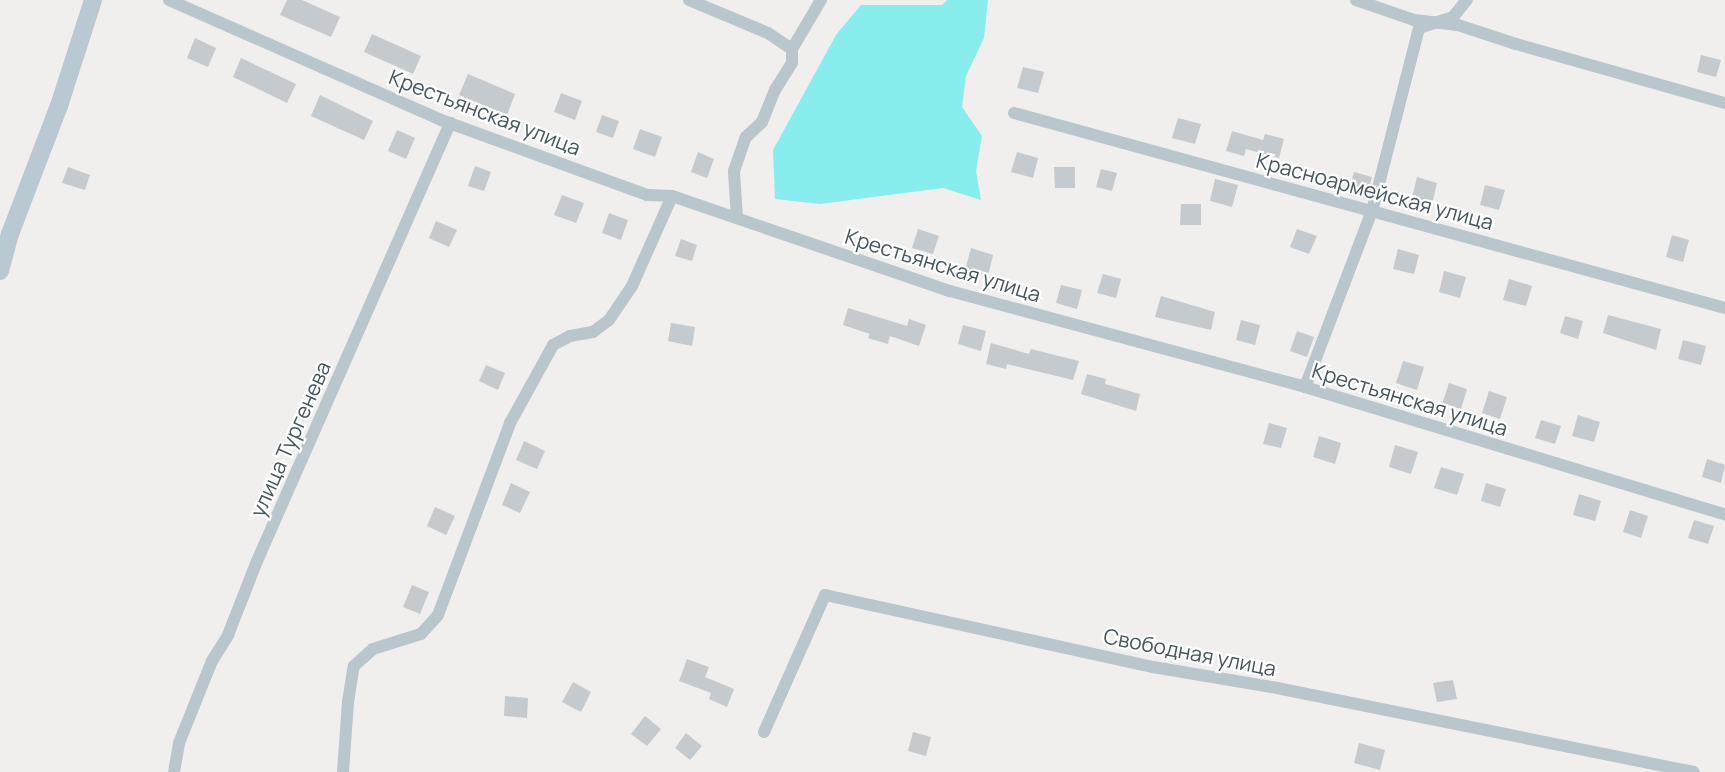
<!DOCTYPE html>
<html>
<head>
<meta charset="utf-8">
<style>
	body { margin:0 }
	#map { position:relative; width:1725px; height:772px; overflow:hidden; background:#f1eeee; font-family:Manrope,sans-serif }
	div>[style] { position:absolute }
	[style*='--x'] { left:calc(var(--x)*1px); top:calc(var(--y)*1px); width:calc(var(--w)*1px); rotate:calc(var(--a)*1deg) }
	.water>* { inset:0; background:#87eeed }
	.building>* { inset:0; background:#c5cace }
	.street>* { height:12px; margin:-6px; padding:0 6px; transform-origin:6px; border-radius:6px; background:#b9c6cc }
	.secondary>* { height:18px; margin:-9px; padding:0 9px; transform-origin:9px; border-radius:9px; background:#b9c9d1 }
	span { translate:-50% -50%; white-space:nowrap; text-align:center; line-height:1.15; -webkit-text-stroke:4.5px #fff; paint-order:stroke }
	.street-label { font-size:21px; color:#46565c }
</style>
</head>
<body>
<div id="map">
	<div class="water">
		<div style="clip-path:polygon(947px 0,988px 0,984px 38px,966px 76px,962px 107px,982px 136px,976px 171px,981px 200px,943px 188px,820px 204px,775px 199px,773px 150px,836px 35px,861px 5px,942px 5px)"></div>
	</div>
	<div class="building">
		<div style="clip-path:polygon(287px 0,302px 0,340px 17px,331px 37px,280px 15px)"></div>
		<div style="clip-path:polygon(372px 34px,421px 56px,413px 74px,364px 52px)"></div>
		<div style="clip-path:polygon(195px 38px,216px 48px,208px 67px,187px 58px)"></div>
		<div style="clip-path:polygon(1701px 55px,1721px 60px,1716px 77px,1697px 72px)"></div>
		<div style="clip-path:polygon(241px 58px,296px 84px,287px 103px,233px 77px)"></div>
		<div style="clip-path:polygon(1023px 67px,1044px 72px,1038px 93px,1017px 88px)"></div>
		<div style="clip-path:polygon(468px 74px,515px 94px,507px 115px,459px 95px)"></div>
		<div style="clip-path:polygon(561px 93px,582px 101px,575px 120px,554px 112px)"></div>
		<div style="clip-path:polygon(320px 95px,373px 121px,364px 140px,311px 116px)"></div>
		<div style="clip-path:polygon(602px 115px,619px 121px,613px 138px,596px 132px)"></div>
		<div style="clip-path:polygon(1178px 118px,1201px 124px,1195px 144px,1172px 138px)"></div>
		<div style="clip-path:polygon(640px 129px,662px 137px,655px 157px,633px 149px)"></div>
		<div style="clip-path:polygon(397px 130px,415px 138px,406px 159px,388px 151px)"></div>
		<div style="clip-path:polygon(1232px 131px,1263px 140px,1265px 134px,1284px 139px,1279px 158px,1246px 149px,1244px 156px,1226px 151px)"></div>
		<div style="clip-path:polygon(698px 152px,714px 159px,707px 178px,691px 172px)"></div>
		<div style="clip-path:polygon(1017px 152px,1038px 158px,1033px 178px,1011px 172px)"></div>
		<div style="clip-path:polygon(475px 166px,491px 172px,484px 191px,468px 186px)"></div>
		<div style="clip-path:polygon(68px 167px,90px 175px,85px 190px,62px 183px)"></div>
		<div style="clip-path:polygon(1054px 167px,1075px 167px,1075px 188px,1055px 188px)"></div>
		<div style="clip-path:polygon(1101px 169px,1117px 173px,1112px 191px,1096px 187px)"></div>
		<div style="clip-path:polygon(1354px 172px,1372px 177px,1366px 199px,1348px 195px)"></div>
		<div style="clip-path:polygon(1417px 177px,1437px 183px,1432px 204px,1412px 198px)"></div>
		<div style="clip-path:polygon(1215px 179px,1238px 185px,1232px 207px,1210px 201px)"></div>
		<div style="clip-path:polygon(1485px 185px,1505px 190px,1499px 210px,1480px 205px)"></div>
		<div style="clip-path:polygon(562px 195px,584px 203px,576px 223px,554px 215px)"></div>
		<div style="clip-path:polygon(1181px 204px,1201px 204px,1201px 225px,1180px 225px)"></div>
		<div style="clip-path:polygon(609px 213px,628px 220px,621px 240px,602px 233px)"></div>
		<div style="clip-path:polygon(436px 221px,457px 230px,449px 247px,429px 238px)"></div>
		<div style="clip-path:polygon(918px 229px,939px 236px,933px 254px,912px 248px)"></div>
		<div style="clip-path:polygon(1297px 229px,1317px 236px,1309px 254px,1290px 247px)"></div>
		<div style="clip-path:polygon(1672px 235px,1689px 240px,1683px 262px,1666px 257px)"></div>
		<div style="clip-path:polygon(681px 239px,697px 245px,692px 261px,675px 256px)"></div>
		<div style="clip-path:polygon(971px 248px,993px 255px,988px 276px,965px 270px)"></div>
		<div style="clip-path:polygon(1398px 249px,1419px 255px,1414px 274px,1393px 269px)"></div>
		<div style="clip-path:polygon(1444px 271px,1466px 277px,1460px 298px,1439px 292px)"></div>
		<div style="clip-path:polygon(1103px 274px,1121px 279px,1116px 298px,1097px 293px)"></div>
		<div style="clip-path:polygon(1509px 279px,1532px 286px,1526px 306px,1503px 300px)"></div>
		<div style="clip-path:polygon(1061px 285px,1082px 290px,1077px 309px,1056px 303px)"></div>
		<div style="clip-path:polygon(1161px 296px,1215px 312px,1211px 330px,1155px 317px)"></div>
		<div style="clip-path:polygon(848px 308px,907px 326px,909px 319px,926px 325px,919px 346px,890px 336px,888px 344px,868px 338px,870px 334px,843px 325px)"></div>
		<div style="clip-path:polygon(1608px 315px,1661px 329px,1656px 350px,1603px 333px)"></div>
		<div style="clip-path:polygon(1565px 316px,1583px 321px,1578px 339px,1560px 333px)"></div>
		<div style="clip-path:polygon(1241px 320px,1260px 325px,1255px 345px,1236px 340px)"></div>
		<div style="clip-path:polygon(671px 323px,695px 327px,692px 346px,668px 341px)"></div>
		<div style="clip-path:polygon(963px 325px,986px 331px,981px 351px,958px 344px)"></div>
		<div style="clip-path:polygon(1297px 331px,1314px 337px,1307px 357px,1290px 351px)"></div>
		<div style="clip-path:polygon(1683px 340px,1706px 346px,1701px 365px,1678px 359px)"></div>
		<div style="clip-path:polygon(991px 343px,1029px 354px,1031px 349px,1079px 361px,1073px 380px,1007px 364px,1006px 369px,986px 364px)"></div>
		<div style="clip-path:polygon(1403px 361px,1424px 367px,1417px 390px,1396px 383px)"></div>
		<div style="clip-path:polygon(486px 365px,505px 373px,498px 390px,479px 381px)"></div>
		<div style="clip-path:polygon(1087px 374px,1106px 379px,1105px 384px,1140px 394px,1136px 411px,1081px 394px)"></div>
		<div style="clip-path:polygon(1449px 383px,1467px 389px,1461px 409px,1442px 404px)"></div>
		<div style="clip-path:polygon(1489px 391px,1507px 397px,1500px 419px,1482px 413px)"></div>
		<div style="clip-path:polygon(1578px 415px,1600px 422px,1594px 442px,1572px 436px)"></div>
		<div style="clip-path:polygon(1541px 420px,1561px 426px,1555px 444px,1535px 438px)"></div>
		<div style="clip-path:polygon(1269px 423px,1287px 428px,1281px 448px,1263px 444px)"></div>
		<div style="clip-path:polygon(1319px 436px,1341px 443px,1335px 464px,1313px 457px)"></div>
		<div style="clip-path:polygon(524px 441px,545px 451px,537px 469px,516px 460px)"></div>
		<div style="clip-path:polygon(1395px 445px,1418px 452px,1411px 474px,1389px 467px)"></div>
		<div style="clip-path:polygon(1707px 459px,1725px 465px,1721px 483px,1702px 477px)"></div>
		<div style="clip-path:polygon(1441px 467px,1464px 474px,1457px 495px,1434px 488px)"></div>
		<div style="clip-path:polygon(511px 483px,530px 492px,520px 513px,502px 505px)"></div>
		<div style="clip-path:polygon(1486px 483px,1506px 489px,1500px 507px,1481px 501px)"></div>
		<div style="clip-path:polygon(1579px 494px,1601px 501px,1595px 521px,1573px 515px)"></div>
		<div style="clip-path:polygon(435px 507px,455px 516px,446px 535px,427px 526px)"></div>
		<div style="clip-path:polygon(1630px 510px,1648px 516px,1641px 538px,1623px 532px)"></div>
		<div style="clip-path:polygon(1694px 520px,1714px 526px,1708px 544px,1688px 538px)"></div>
		<div style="clip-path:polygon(412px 585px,429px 592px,420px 614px,403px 607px)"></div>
		<div style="clip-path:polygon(687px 659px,709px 667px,705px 677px,734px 689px,727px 707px,709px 699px,711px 693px,679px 681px)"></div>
		<div style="clip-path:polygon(1453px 680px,1457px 699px,1437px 702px,1433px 683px)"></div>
		<div style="clip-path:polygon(573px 682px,591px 692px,581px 712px,562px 702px)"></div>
		<div style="clip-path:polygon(505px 696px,528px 698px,527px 718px,504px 716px)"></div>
		<div style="clip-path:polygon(645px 716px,661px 729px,647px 746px,631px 734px)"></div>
		<div style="clip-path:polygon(913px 732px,931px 737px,926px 756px,908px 751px)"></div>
		<div style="clip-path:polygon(686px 733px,702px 746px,690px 760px,675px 748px)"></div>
		<div style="clip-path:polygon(1359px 743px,1385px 750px,1380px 770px,1354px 763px)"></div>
	</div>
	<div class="street">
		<div style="--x:169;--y:0;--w:297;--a:23.8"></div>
		<div style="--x:441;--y:120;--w:219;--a:20"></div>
		<div style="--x:647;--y:195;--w:25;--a:2"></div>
		<div style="--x:672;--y:196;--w:294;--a:18.9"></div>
		<div style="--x:950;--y:291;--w:368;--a:15.1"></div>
		<div style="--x:1305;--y:387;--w:439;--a:16.9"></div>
		<div style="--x:689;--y:0;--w:86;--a:22.7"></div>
		<div style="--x:768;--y:33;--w:29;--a:34"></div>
		<div style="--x:1356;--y:0;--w:61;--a:19"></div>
		<div style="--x:1414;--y:20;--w:44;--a:6.5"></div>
		<div style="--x:1458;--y:25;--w:61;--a:18.1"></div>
		<div style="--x:1516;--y:44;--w:217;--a:15.8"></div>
		<div style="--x:1014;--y:113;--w:737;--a:15.34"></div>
		<div style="--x:737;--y:218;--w:47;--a:-93.7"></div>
		<div style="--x:734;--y:171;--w:36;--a:-71"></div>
		<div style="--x:746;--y:137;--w:22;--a:-43"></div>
		<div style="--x:762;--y:122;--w:35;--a:-68"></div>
		<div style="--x:775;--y:90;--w:32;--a:-58"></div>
		<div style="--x:792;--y:63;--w:14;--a:-90"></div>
		<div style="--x:792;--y:49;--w:57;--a:-59.4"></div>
		<div style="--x:1305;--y:387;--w:188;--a:-69.2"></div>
		<div style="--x:1372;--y:211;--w:189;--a:-75.6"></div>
		<div style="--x:1419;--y:28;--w:36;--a:-18"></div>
		<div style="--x:1453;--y:17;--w:22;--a:-51"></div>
		<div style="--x:764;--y:732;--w:150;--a:-66"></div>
		<div style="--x:825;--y:595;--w:336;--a:12.4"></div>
		<div style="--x:1153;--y:667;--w:126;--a:9.6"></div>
		<div style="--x:1277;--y:688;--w:425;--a:11.4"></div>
		<div style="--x:174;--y:772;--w:29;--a:-80"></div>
		<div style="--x:179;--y:743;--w:88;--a:-68.1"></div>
		<div style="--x:212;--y:661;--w:31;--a:-58"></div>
		<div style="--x:228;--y:635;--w:79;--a:-68.6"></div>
		<div style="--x:257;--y:561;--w:479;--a:-66.2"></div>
		<div style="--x:343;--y:772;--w:70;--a:-85.9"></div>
		<div style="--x:348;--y:702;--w:36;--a:-81"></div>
		<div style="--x:354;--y:666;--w:25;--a:-42"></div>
		<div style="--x:373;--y:649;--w:50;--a:-17.4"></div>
		<div style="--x:421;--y:634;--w:25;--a:-48"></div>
		<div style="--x:438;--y:615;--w:205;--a:-69.4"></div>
		<div style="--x:510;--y:423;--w:89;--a:-61.1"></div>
		<div style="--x:553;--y:345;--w:19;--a:-28"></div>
		<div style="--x:570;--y:336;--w:23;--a:-10"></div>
		<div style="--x:593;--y:332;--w:20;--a:-37"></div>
		<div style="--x:609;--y:320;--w:41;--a:-55.9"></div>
		<div style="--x:632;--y:286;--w:98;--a:-66"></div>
	</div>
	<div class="secondary">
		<div style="--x:0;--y:271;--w:38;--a:-75"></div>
		<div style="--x:10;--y:234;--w:137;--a:-69.1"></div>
		<div style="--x:59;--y:106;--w:111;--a:-72.2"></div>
	</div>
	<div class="street-label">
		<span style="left:485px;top:112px;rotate:21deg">Крестьянская улица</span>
		<span style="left:1375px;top:191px;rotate:15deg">Красноармейская улица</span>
		<span style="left:943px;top:265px;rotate:17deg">Крестьянская улица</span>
		<span style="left:1410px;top:399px;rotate:17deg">Крестьянская улица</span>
		<span style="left:290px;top:439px;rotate:-66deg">улица Тургенева</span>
		<span style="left:1190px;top:652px;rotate:11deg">Свободная улица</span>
	</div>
</div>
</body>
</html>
